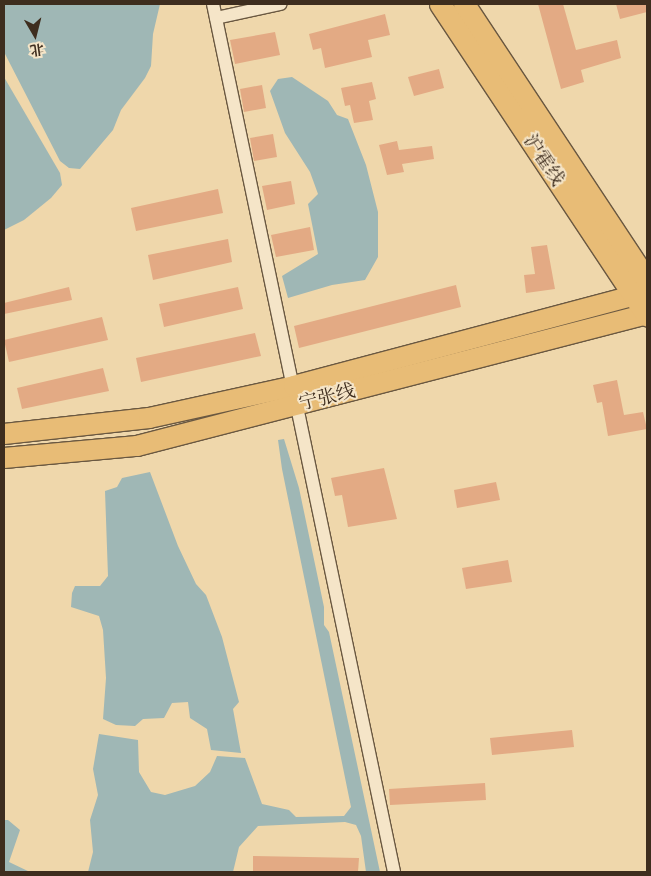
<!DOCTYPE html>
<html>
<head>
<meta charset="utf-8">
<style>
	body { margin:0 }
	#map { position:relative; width:651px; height:876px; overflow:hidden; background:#efd7ab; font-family:"EB Garamond","Noto Serif SC",serif }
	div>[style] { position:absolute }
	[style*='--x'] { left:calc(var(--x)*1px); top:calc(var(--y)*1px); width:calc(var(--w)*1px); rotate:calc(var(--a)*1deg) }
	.water>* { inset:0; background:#9fb7b5 }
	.building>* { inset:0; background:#e3aa84 }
	.roads { filter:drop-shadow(1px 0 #6a5841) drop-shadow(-1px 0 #6a5841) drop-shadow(0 1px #6a5841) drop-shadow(0 -1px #6a5841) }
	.minor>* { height:12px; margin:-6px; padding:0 6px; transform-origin:6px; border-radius:6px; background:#f5e5c8 }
	.primary>* { height:20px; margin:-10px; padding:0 10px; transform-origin:10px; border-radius:10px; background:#e8bc76 }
	.trunk>* { height:21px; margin:-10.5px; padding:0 10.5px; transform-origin:10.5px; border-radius:10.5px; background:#e8bc76 }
	span { translate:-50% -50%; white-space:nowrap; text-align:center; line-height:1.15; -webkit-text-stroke:4px #f5e5c8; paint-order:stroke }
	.street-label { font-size:19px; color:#3e2d1e }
	.frame { position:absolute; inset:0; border:5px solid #3e2d1e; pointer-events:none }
	.north { position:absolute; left:10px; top:10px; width:50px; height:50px; -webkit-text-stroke:4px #f5e5c8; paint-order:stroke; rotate:172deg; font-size:14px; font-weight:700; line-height:20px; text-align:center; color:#3e2d1e }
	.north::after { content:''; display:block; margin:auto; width:18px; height:22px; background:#3e2d1e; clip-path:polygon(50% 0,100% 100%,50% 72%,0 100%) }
</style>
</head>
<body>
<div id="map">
	<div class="water">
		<div style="clip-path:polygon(4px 4px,160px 4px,153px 34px,151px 66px,145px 78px,121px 110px,113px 130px,80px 169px,69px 168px,60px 161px,4px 52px)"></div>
		<div style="clip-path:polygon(4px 77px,60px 173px,62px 185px,51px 198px,24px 220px,4px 230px)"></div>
		<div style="clip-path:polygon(292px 77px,328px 101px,337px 115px,348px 119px,366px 165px,378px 212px,378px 257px,365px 280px,332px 285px,288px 298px,282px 276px,318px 254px,308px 204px,318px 194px,310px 172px,285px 133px,270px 91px,278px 79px)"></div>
		<div style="clip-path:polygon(284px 439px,299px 488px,324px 607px,324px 625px,329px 632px,380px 872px,366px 872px,361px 836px,356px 825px,345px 822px,258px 826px,239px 847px,233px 872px,88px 872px,93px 852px,90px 820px,98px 795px,93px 769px,99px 734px,138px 740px,139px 772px,151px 792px,165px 795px,195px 786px,210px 772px,217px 756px,245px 758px,262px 804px,289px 810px,296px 817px,344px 816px,351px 807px,282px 469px,278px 440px)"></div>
		<div style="clip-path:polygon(150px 472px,178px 546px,196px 584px,206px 595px,222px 637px,239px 702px,233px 709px,241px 753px,211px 750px,207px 729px,190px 718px,188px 702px,172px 703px,164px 718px,143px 719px,135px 726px,116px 725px,103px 719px,106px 678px,103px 630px,99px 616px,71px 607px,72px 593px,75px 586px,100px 586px,108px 576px,105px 491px,117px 487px,122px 478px)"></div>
		<div style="clip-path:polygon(4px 820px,8px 820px,20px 830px,9px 862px,30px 872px,4px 872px)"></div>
	</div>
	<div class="building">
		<div style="clip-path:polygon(538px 4px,563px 4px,576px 50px,617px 40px,621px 58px,581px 70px,584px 82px,561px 89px)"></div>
		<div style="clip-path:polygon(616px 4px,647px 4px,647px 12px,620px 19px)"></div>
		<div style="clip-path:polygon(385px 14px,390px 35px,368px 40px,372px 57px,325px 68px,321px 48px,313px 50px,309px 34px)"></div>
		<div style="clip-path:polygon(275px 32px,280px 55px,235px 64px,230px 40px)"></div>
		<div style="clip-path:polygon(439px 69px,444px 88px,414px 96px,408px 77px)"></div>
		<div style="clip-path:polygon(372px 82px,376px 99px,369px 101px,373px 120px,354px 123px,350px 105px,345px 106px,341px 88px)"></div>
		<div style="clip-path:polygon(262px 85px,266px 108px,244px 112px,240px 89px)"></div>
		<div style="clip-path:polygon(273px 134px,277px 157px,254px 161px,250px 138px)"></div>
		<div style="clip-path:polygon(397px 141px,399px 150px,432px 146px,434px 159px,402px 164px,404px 172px,387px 175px,379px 145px)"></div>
		<div style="clip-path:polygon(291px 181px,295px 204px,267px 210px,262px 186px)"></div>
		<div style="clip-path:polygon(218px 189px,223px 213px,136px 231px,131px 208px)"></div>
		<div style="clip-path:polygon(310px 227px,314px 250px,276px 257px,271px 235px)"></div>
		<div style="clip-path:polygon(228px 239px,232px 262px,153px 280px,148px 255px)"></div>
		<div style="clip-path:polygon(547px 245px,555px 289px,526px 293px,524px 275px,535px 274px,531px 247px)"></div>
		<div style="clip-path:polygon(456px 285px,461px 307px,299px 348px,294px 326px)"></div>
		<div style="clip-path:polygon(69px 287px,72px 300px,4px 314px,4px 303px)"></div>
		<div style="clip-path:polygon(238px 287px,243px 309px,164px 327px,159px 304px)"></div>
		<div style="clip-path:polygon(102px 317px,108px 340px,9px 362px,4px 340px)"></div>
		<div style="clip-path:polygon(255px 333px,261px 356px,141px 382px,136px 358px)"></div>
		<div style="clip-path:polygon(103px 368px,109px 391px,22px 409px,17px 388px)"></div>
		<div style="clip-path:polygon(617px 380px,624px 415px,643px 412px,647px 429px,608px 436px,602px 402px,597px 403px,593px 385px)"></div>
		<div style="clip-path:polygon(384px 468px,397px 519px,348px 527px,342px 495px,335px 496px,331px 478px)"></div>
		<div style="clip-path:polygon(496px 482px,500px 500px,457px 508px,454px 490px)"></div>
		<div style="clip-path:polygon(508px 560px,512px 582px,466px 589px,462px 568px)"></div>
		<div style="clip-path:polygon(572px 730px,574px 747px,492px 755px,490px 738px)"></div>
		<div style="clip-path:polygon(485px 783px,486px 800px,390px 805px,389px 789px)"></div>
		<div style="clip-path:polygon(253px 856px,359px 858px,358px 872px,253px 872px)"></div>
	</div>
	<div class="roads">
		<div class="minor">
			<div style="--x:213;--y:4;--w:887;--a:78.22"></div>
			<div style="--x:216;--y:18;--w:66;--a:-12.3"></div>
		</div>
		<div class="primary">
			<div style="--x:4;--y:434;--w:146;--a:-6.3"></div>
			<div style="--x:149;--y:418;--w:148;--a:-12.4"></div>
			<div style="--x:294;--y:386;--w:365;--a:-14.9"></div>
			<div style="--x:4;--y:458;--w:134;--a:-5.2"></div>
			<div style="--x:137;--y:446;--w:527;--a:-14.51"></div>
		</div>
		<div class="trunk">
			<div style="--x:440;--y:4;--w:374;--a:56.4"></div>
			<div style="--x:464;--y:4;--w:331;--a:56.5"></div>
		</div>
	</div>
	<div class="street-label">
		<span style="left:544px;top:160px;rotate:56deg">沪霍线</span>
		<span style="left:327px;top:397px;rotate:-14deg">宁张线</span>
	</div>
	<div class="frame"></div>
	<div class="north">北</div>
</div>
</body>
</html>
